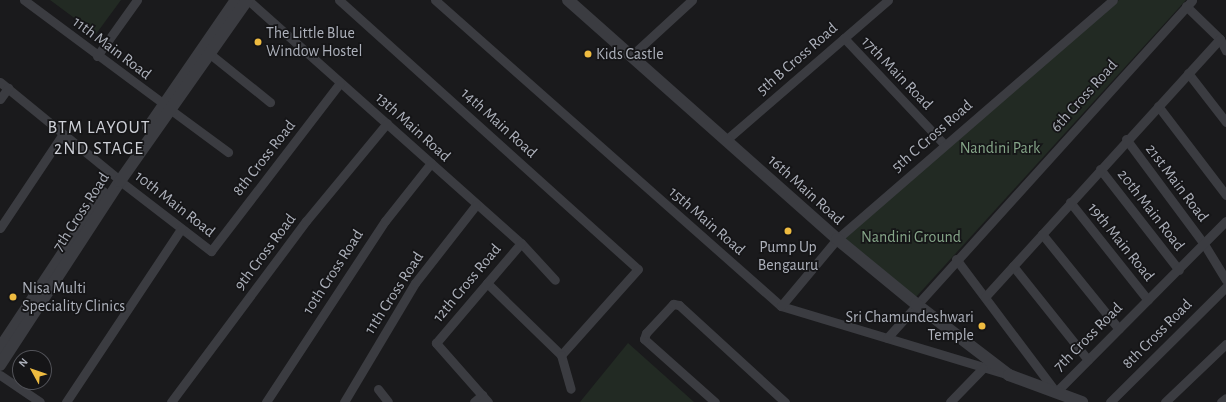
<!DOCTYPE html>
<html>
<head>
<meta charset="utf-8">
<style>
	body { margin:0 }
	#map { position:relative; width:1226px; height:402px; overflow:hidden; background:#1a1a1c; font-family:"Alegreya Sans",sans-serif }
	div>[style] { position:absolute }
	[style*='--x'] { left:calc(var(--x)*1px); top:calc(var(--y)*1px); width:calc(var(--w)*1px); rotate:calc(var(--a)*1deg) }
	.green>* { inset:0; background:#222a23 }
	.minor>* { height:9px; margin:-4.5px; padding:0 4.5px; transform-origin:4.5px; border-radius:4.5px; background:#3b3c41 }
	.tertiary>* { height:12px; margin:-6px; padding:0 6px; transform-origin:6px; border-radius:6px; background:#3b3c41 }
	.dots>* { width:11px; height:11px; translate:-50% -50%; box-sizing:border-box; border:2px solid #151517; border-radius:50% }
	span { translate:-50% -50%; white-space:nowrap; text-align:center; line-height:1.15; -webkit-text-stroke:3.5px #151517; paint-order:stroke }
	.poi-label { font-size:16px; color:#adb1bb }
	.left { translate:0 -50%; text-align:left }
	.right { translate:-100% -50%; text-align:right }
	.street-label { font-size:16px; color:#adb1bb }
	.park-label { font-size:16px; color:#85a588 }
	.quarter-label { font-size:18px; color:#ced0d7; letter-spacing:1px }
	.north { position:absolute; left:12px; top:350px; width:40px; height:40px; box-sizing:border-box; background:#151517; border:1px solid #525359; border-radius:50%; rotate:310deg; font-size:11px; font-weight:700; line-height:16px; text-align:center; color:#adb1bb }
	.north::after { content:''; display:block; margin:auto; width:14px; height:18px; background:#eebb40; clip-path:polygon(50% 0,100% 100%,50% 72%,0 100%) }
</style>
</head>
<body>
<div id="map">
	<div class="green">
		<div style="clip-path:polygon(50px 0,121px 0,96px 34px)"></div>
		<div style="clip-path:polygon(1119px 0,1186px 0,916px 297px,843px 239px)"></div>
		<div style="clip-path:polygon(628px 343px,694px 402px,580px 402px)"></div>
	</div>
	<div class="minor">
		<div style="--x:24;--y:0;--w:174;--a:36.6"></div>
		<div style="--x:248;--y:0;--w:365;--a:41.7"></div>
		<div style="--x:521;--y:243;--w:50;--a:47.4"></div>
		<div style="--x:339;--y:0;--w:402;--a:42"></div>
		<div style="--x:638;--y:269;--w:115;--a:131.8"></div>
		<div style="--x:435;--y:0;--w:462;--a:41.5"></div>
		<div style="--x:781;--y:306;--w:235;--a:16.8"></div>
		<div style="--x:1186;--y:6;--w:47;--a:44.1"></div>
		<div style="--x:1220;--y:39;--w:13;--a:63"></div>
		<div style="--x:844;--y:38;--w:147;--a:46.7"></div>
		<div style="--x:210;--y:54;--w:77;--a:38.7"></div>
		<div style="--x:97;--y:56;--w:69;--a:-54.5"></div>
		<div style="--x:631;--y:56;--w:83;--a:-42.6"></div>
		<div style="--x:1188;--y:73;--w:62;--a:52.2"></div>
		<div style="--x:0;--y:82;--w:149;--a:39.3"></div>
		<div style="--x:0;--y:99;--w:14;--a:-54"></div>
		<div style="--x:1158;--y:106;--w:112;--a:52.6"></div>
		<div style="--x:171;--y:110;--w:71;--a:36.4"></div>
		<div style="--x:1126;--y:139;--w:131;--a:53.4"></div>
		<div style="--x:1204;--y:244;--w:42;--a:58.6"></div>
		<div style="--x:726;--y:140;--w:214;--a:-40.8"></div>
		<div style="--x:1100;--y:169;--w:128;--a:52"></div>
		<div style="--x:120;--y:181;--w:115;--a:37.6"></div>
		<div style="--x:211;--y:251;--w:212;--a:-52.5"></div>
		<div style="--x:1070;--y:202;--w:125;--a:51.5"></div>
		<div style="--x:0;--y:228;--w:113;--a:-56.2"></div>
		<div style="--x:1042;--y:234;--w:122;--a:51"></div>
		<div style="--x:956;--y:259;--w:166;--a:53.1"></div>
		<div style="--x:1056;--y:392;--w:241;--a:-45.2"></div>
		<div style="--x:1013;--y:266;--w:120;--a:51.4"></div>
		<div style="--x:487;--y:283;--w:103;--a:44.2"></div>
		<div style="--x:561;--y:355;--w:35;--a:74"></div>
		<div style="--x:985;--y:297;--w:349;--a:-47.7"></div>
		<div style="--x:781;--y:306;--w:87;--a:-50.1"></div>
		<div style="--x:837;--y:239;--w:365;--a:-40.9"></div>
		<div style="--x:887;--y:338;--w:455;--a:-47.9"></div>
		<div style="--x:0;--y:375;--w:48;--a:34"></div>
		<div style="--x:378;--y:389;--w:16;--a:52"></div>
		<div style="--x:66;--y:402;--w:208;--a:-56.4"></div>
		<div style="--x:171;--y:402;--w:226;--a:-53.3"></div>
		<div style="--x:306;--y:221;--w:127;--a:-50.4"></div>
		<div style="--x:266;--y:402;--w:217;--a:-56.7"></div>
		<div style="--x:385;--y:221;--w:74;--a:-51.6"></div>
		<div style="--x:344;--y:402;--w:139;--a:-59.2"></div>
		<div style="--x:415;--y:283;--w:99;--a:-52"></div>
		<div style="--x:474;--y:402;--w:11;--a:-41"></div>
		<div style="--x:488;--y:402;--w:79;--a:-131.4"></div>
		<div style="--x:436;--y:343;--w:131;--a:-49.6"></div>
		<div style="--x:715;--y:402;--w:95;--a:-138.4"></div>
		<div style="--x:644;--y:339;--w:6;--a:-72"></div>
		<div style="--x:646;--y:333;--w:40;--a:-47"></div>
		<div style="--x:673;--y:304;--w:6;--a:9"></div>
		<div style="--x:679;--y:305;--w:144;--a:42.5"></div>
		<div style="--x:950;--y:402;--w:47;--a:-45.9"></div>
		<div style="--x:1110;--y:402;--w:163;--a:-44.8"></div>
		<div style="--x:1165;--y:402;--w:84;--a:-43.6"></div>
		<div style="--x:1221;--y:402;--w:6;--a:-39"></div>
	</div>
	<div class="tertiary">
		<div style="--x:568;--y:0;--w:360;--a:41.6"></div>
		<div style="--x:837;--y:239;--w:102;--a:39.4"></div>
		<div style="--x:916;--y:304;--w:117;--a:37.4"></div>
		<div style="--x:1009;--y:375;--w:78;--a:20.3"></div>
		<div style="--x:148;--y:128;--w:155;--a:-55.5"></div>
		<div style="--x:0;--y:348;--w:186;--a:-56.4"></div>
		<div style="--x:0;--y:365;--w:220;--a:-56.9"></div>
		<div style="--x:120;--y:181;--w:221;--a:-54.9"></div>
	</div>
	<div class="dots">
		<div style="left:258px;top:42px;background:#eebb40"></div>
		<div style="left:588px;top:54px;background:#eebb40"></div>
		<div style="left:788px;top:231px;background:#eebb40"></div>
		<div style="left:13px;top:297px;background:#eebb40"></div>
		<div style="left:982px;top:326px;background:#eebb40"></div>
	</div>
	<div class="poi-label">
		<span class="left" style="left:266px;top:42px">The Little Blue<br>Window Hostel</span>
		<span class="left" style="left:596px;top:54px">Kids Castle</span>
		<span style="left:788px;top:256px">Pump Up<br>Bengauru</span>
		<span class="left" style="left:22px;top:297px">Nisa Multi<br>Speciality Clinics</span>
		<span class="right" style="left:974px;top:326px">Sri Chamundeshwari<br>Temple</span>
	</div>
	<div class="street-label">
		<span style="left:112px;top:48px;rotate:37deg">11th Main Road</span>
		<span style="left:797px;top:59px;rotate:-41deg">5th B Cross Road</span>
		<span style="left:897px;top:73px;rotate:46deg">17th Main Road</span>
		<span style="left:1084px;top:96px;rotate:-48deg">6th Cross Road</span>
		<span style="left:499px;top:123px;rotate:42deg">14th Main Road</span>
		<span style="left:413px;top:127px;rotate:42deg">13th Main Road</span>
		<span style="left:932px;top:136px;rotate:-41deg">5th C Cross Road</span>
		<span style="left:264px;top:158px;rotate:-52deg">8th Cross Road</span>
		<span style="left:1177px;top:183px;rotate:53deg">21st Main Road</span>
		<span style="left:806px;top:190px;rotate:42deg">16th Main Road</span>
		<span style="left:175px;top:204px;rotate:38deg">10th Main Road</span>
		<span style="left:1151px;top:210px;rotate:52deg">20th Main Road</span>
		<span style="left:81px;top:212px;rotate:-57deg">7th Cross Road</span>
		<span style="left:707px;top:221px;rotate:41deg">15th Main Road</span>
		<span style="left:1121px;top:242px;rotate:51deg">19th Main Road</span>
		<span style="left:265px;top:252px;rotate:-53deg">9th Cross Road</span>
		<span style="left:333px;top:272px;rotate:-57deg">10th Cross Road</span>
		<span style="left:467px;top:283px;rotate:-50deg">12th Cross Road</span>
		<span style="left:394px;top:293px;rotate:-57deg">11th Cross Road</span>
		<span style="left:1157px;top:334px;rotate:-45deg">8th Cross Road</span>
		<span style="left:1088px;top:337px;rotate:-45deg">7th Cross Road</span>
	</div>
	<div class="park-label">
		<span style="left:1000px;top:148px">Nandini Park</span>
		<span style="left:911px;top:237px">Nandini Ground</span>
	</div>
	<div class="quarter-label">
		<span style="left:99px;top:139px">BTM LAYOUT<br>2ND STAGE</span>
	</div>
	<div class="north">N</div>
</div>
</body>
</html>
